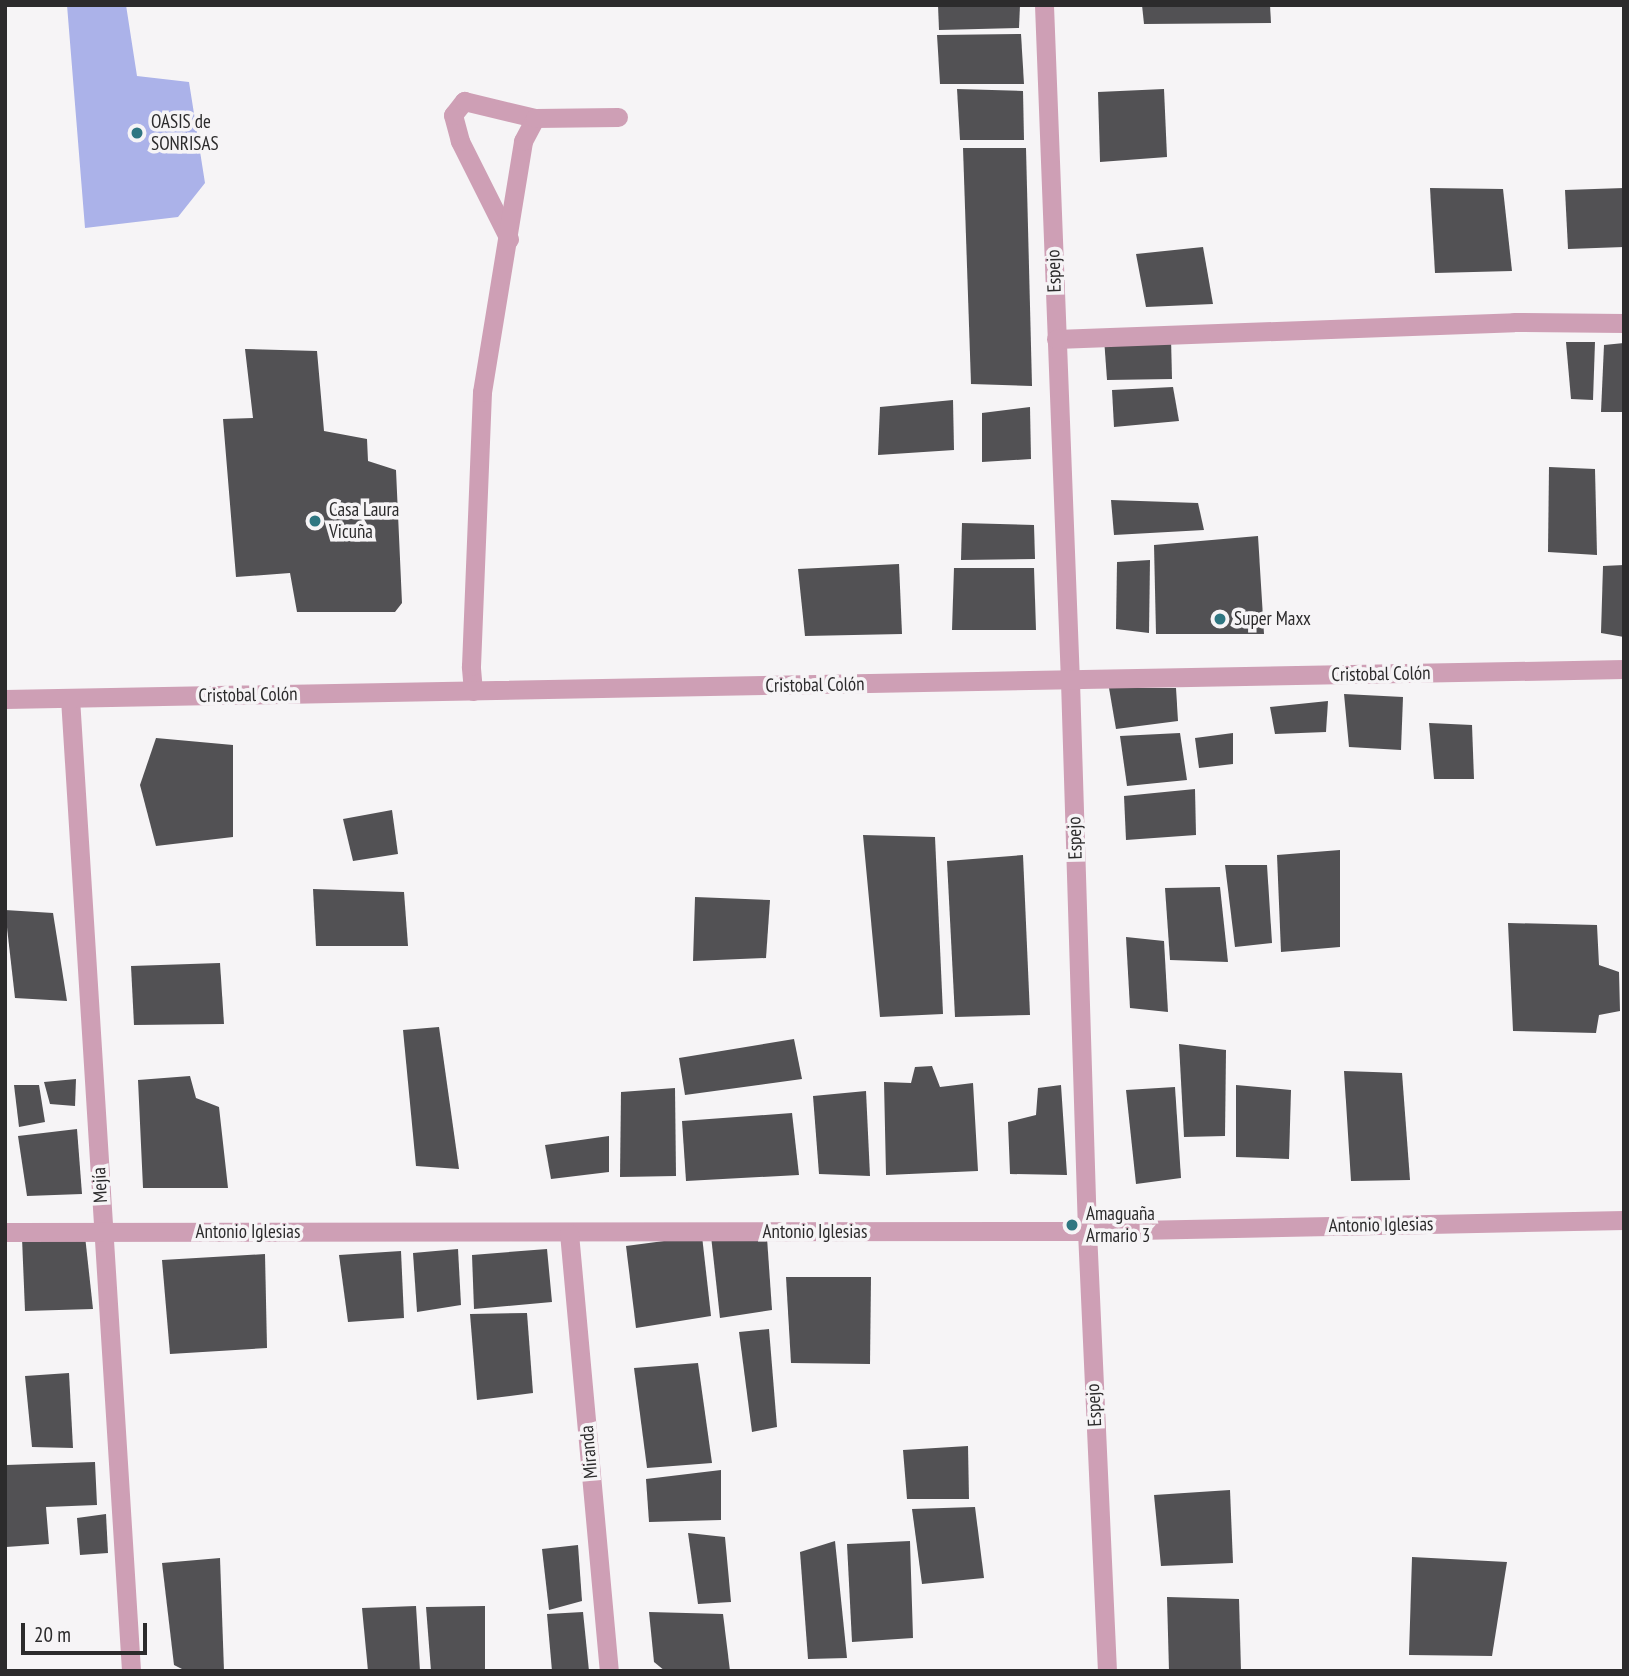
<!DOCTYPE html>
<html>
<head>
<meta charset="utf-8">
<style>
	body { margin:0 }
	#map { position:relative; width:1629px; height:1676px; overflow:hidden; background:#f6f4f6; font-family:"PT Sans Narrow",sans-serif }
	div>[style] { position:absolute }
	[style*='--x'] { left:calc(var(--x)*1px); top:calc(var(--y)*1px); width:calc(var(--w)*1px); rotate:calc(var(--a)*1deg) }
	.water>* { inset:0; background:#abb2e9 }
	.building>* { inset:0; background:#525154 }
	.service>* { height:19px; margin:-9.5px; padding:0 9.5px; transform-origin:9.5px; border-radius:9.5px; background:#ce9fb5 }
	.minor>* { height:19px; margin:-9.5px; padding:0 9.5px; transform-origin:9.5px; border-radius:9.5px; background:#ce9fb5 }
	.dots>* { width:19px; height:19px; translate:-50% -50%; box-sizing:border-box; border:4px solid #f6f4f6; border-radius:50% }
	span { translate:-50% -50%; white-space:nowrap; text-align:center; line-height:1.15; -webkit-text-stroke:7px #f6f4f6; paint-order:stroke }
	.poi-label { font-size:19px; color:#2c2b2c }
	.left { translate:0 -50%; text-align:left }
	.street-label { font-size:19px; color:#2c2b2c }
	.frame { position:absolute; inset:0; border:7px solid #2c2b2c; pointer-events:none }
	.scale { position:absolute; left:21px; top:1623px; width:126px; height:32px; box-sizing:border-box; border:4px solid #2c2b2c; border-top:0; padding-left:9px; font-size:21px; line-height:24px; white-space:nowrap; color:#2c2b2c; -webkit-text-stroke:5px #f6f4f6; paint-order:stroke }
</style>
</head>
<body>
<div id="map">
	<div class="water">
		<div style="clip-path:polygon(67px 5px,126px 5px,137px 76px,189px 82px,205px 183px,178px 217px,85px 228px)"></div>
	</div>
	<div class="building">
		<div style="clip-path:polygon(938px 5px,1020px 5px,1019px 28px,939px 30px)"></div>
		<div style="clip-path:polygon(1142px 5px,1270px 5px,1271px 23px,1144px 24px)"></div>
		<div style="clip-path:polygon(1021px 34px,1024px 84px,940px 84px,937px 35px)"></div>
		<div style="clip-path:polygon(957px 89px,1023px 91px,1024px 140px,960px 140px)"></div>
		<div style="clip-path:polygon(1164px 89px,1167px 157px,1100px 162px,1098px 92px)"></div>
		<div style="clip-path:polygon(963px 148px,1026px 148px,1032px 386px,971px 384px)"></div>
		<div style="clip-path:polygon(1430px 188px,1503px 189px,1512px 271px,1435px 273px)"></div>
		<div style="clip-path:polygon(1624px 188px,1624px 247px,1568px 249px,1565px 190px)"></div>
		<div style="clip-path:polygon(1203px 247px,1213px 304px,1146px 307px,1136px 254px)"></div>
		<div style="clip-path:polygon(1104px 338px,1171px 338px,1172px 379px,1107px 380px)"></div>
		<div style="clip-path:polygon(1566px 342px,1595px 342px,1593px 400px,1571px 399px)"></div>
		<div style="clip-path:polygon(1624px 343px,1624px 412px,1601px 412px,1604px 345px)"></div>
		<div style="clip-path:polygon(245px 349px,317px 351px,324px 431px,367px 439px,368px 461px,396px 470px,402px 603px,395px 612px,297px 612px,290px 573px,236px 577px,223px 419px,253px 418px)"></div>
		<div style="clip-path:polygon(1173px 387px,1179px 421px,1114px 427px,1112px 390px)"></div>
		<div style="clip-path:polygon(953px 400px,954px 450px,878px 455px,880px 407px)"></div>
		<div style="clip-path:polygon(1030px 407px,1031px 459px,982px 462px,982px 413px)"></div>
		<div style="clip-path:polygon(1549px 467px,1595px 469px,1597px 555px,1548px 552px)"></div>
		<div style="clip-path:polygon(1111px 500px,1198px 503px,1204px 530px,1114px 535px)"></div>
		<div style="clip-path:polygon(962px 523px,1034px 525px,1035px 559px,961px 560px)"></div>
		<div style="clip-path:polygon(1258px 536px,1264px 634px,1156px 634px,1154px 545px)"></div>
		<div style="clip-path:polygon(1150px 560px,1149px 633px,1116px 629px,1117px 562px)"></div>
		<div style="clip-path:polygon(899px 564px,902px 634px,805px 636px,798px 569px)"></div>
		<div style="clip-path:polygon(1624px 565px,1624px 637px,1601px 633px,1603px 566px)"></div>
		<div style="clip-path:polygon(954px 568px,1034px 568px,1036px 630px,952px 630px)"></div>
		<div style="clip-path:polygon(1109px 688px,1176px 688px,1178px 721px,1116px 729px)"></div>
		<div style="clip-path:polygon(1344px 694px,1403px 697px,1401px 750px,1349px 747px)"></div>
		<div style="clip-path:polygon(1328px 701px,1326px 732px,1275px 734px,1270px 707px)"></div>
		<div style="clip-path:polygon(1429px 723px,1472px 725px,1474px 779px,1434px 779px)"></div>
		<div style="clip-path:polygon(1180px 733px,1187px 780px,1127px 786px,1120px 736px)"></div>
		<div style="clip-path:polygon(1233px 733px,1233px 764px,1199px 768px,1195px 738px)"></div>
		<div style="clip-path:polygon(156px 738px,233px 745px,233px 837px,156px 846px,140px 785px)"></div>
		<div style="clip-path:polygon(1195px 789px,1196px 835px,1126px 840px,1124px 796px)"></div>
		<div style="clip-path:polygon(392px 810px,398px 854px,353px 861px,343px 819px)"></div>
		<div style="clip-path:polygon(863px 835px,935px 837px,943px 1014px,880px 1017px)"></div>
		<div style="clip-path:polygon(1340px 850px,1340px 947px,1281px 952px,1277px 855px)"></div>
		<div style="clip-path:polygon(1023px 855px,1030px 1015px,955px 1017px,947px 861px)"></div>
		<div style="clip-path:polygon(1225px 865px,1267px 865px,1272px 943px,1235px 947px)"></div>
		<div style="clip-path:polygon(1220px 887px,1228px 962px,1170px 960px,1165px 888px)"></div>
		<div style="clip-path:polygon(313px 889px,404px 892px,408px 946px,316px 946px)"></div>
		<div style="clip-path:polygon(695px 897px,770px 900px,766px 958px,693px 961px)"></div>
		<div style="clip-path:polygon(5px 910px,53px 913px,67px 1001px,15px 998px)"></div>
		<div style="clip-path:polygon(1508px 923px,1597px 925px,1599px 965px,1619px 972px,1620px 1011px,1599px 1015px,1596px 1033px,1513px 1031px)"></div>
		<div style="clip-path:polygon(1126px 937px,1164px 941px,1168px 1012px,1130px 1008px)"></div>
		<div style="clip-path:polygon(220px 963px,224px 1024px,134px 1025px,131px 966px)"></div>
		<div style="clip-path:polygon(439px 1027px,459px 1169px,416px 1166px,403px 1030px)"></div>
		<div style="clip-path:polygon(794px 1039px,802px 1079px,685px 1095px,679px 1058px)"></div>
		<div style="clip-path:polygon(1179px 1044px,1226px 1050px,1225px 1136px,1184px 1137px)"></div>
		<div style="clip-path:polygon(932px 1066px,940px 1087px,973px 1083px,978px 1171px,886px 1175px,884px 1082px,911px 1083px,915px 1067px)"></div>
		<div style="clip-path:polygon(1344px 1071px,1402px 1073px,1410px 1180px,1351px 1181px)"></div>
		<div style="clip-path:polygon(190px 1076px,196px 1098px,219px 1107px,228px 1188px,143px 1188px,138px 1080px)"></div>
		<div style="clip-path:polygon(76px 1079px,75px 1106px,50px 1104px,44px 1082px)"></div>
		<div style="clip-path:polygon(14px 1085px,39px 1085px,45px 1122px,19px 1127px)"></div>
		<div style="clip-path:polygon(1061px 1085px,1067px 1175px,1010px 1174px,1008px 1122px,1036px 1115px,1038px 1088px)"></div>
		<div style="clip-path:polygon(1236px 1085px,1291px 1090px,1289px 1159px,1236px 1157px)"></div>
		<div style="clip-path:polygon(1175px 1087px,1181px 1178px,1136px 1184px,1126px 1090px)"></div>
		<div style="clip-path:polygon(675px 1088px,676px 1176px,620px 1177px,621px 1092px)"></div>
		<div style="clip-path:polygon(866px 1091px,870px 1176px,819px 1174px,813px 1096px)"></div>
		<div style="clip-path:polygon(792px 1113px,799px 1175px,686px 1181px,682px 1121px)"></div>
		<div style="clip-path:polygon(77px 1129px,82px 1194px,27px 1196px,18px 1136px)"></div>
		<div style="clip-path:polygon(609px 1136px,609px 1172px,551px 1179px,545px 1145px)"></div>
		<div style="clip-path:polygon(85px 1236px,93px 1309px,25px 1311px,22px 1238px)"></div>
		<div style="clip-path:polygon(702px 1236px,711px 1316px,636px 1328px,626px 1246px)"></div>
		<div style="clip-path:polygon(711px 1236px,767px 1238px,772px 1310px,720px 1318px)"></div>
		<div style="clip-path:polygon(458px 1249px,461px 1305px,417px 1312px,413px 1253px)"></div>
		<div style="clip-path:polygon(547px 1249px,552px 1302px,474px 1309px,472px 1255px)"></div>
		<div style="clip-path:polygon(401px 1251px,404px 1318px,348px 1322px,339px 1255px)"></div>
		<div style="clip-path:polygon(265px 1254px,267px 1348px,170px 1354px,162px 1260px)"></div>
		<div style="clip-path:polygon(786px 1277px,871px 1277px,870px 1364px,791px 1363px)"></div>
		<div style="clip-path:polygon(527px 1313px,533px 1393px,477px 1400px,470px 1314px)"></div>
		<div style="clip-path:polygon(769px 1329px,777px 1427px,752px 1432px,739px 1332px)"></div>
		<div style="clip-path:polygon(698px 1363px,712px 1463px,647px 1468px,634px 1368px)"></div>
		<div style="clip-path:polygon(69px 1373px,73px 1448px,32px 1447px,25px 1376px)"></div>
		<div style="clip-path:polygon(968px 1446px,969px 1499px,907px 1499px,903px 1450px)"></div>
		<div style="clip-path:polygon(95px 1462px,97px 1505px,46px 1507px,49px 1544px,6px 1547px,6px 1465px)"></div>
		<div style="clip-path:polygon(721px 1470px,721px 1520px,649px 1522px,646px 1479px)"></div>
		<div style="clip-path:polygon(1230px 1490px,1233px 1563px,1161px 1566px,1154px 1495px)"></div>
		<div style="clip-path:polygon(975px 1507px,984px 1578px,922px 1584px,912px 1509px)"></div>
		<div style="clip-path:polygon(106px 1514px,108px 1553px,80px 1555px,77px 1518px)"></div>
		<div style="clip-path:polygon(688px 1533px,725px 1537px,731px 1602px,698px 1604px)"></div>
		<div style="clip-path:polygon(835px 1541px,847px 1658px,808px 1659px,800px 1552px)"></div>
		<div style="clip-path:polygon(910px 1541px,913px 1638px,852px 1642px,847px 1544px)"></div>
		<div style="clip-path:polygon(578px 1545px,582px 1601px,549px 1610px,542px 1549px)"></div>
		<div style="clip-path:polygon(1412px 1557px,1507px 1562px,1492px 1656px,1409px 1655px)"></div>
		<div style="clip-path:polygon(220px 1558px,224px 1671px,186px 1671px,174px 1665px,162px 1563px)"></div>
		<div style="clip-path:polygon(1167px 1597px,1239px 1599px,1241px 1671px,1169px 1671px)"></div>
		<div style="clip-path:polygon(416px 1606px,420px 1671px,368px 1671px,362px 1608px)"></div>
		<div style="clip-path:polygon(485px 1606px,485px 1671px,431px 1671px,426px 1607px)"></div>
		<div style="clip-path:polygon(583px 1612px,589px 1671px,552px 1671px,547px 1614px)"></div>
		<div style="clip-path:polygon(649px 1612px,723px 1614px,730px 1671px,665px 1671px,654px 1662px)"></div>
	</div>
	<div class="service">
		<div style="--x:509;--y:239;--w:110;--a:-116.6"></div>
		<div style="--x:460;--y:141;--w:27;--a:-105"></div>
		<div style="--x:453;--y:115;--w:18;--a:-52"></div>
		<div style="--x:464;--y:101;--w:73;--a:13.5"></div>
		<div style="--x:473;--y:691;--w:25;--a:-95"></div>
		<div style="--x:471;--y:666;--w:274;--a:-87.7"></div>
		<div style="--x:482;--y:392;--w:254;--a:-80.7"></div>
		<div style="--x:523;--y:141;--w:26;--a:-62"></div>
		<div style="--x:535;--y:118;--w:83;--a:-0.7"></div>
	</div>
	<div class="minor">
		<div style="--x:1044;--y:5;--w:676;--a:87.8"></div>
		<div style="--x:1070;--y:681;--w:550;--a:88.23"></div>
		<div style="--x:1087;--y:1231;--w:440;--a:87.4"></div>
		<div style="--x:1056;--y:339;--w:458;--a:-2.1"></div>
		<div style="--x:1514;--y:322;--w:110;--a:0.5"></div>
		<div style="--x:70;--y:698;--w:975;--a:86.41"></div>
		<div style="--x:5;--y:699;--w:1619;--a:-1.06"></div>
		<div style="--x:5;--y:1232;--w:1082;--a:-0.05"></div>
		<div style="--x:1087;--y:1231;--w:537;--a:-1.17"></div>
		<div style="--x:569;--y:1233;--w:440;--a:84.8"></div>
	</div>
	<div class="dots">
		<div style="left:137px;top:133px;background:#2f7681"></div>
		<div style="left:315px;top:521px;background:#2f7681"></div>
		<div style="left:1220px;top:619px;background:#2f7681"></div>
		<div style="left:1072px;top:1225px;background:#2f7681"></div>
	</div>
	<div class="poi-label">
		<span class="left" style="left:151px;top:133px">OASIS de<br>SONRISAS</span>
		<span class="left" style="left:329px;top:521px">Casa Laura<br>Vicuña</span>
		<span class="left" style="left:1234px;top:619px">Super Maxx</span>
		<span class="left" style="left:1086px;top:1225px">Amaguaña<br>Armario 3</span>
	</div>
	<div class="street-label">
		<span style="left:1054px;top:271px;rotate:-92deg">Espejo</span>
		<span style="left:1381px;top:674px;rotate:-1deg">Cristobal Colón</span>
		<span style="left:815px;top:685px;rotate:-1deg">Cristobal Colón</span>
		<span style="left:248px;top:695px;rotate:-1deg">Cristobal Colón</span>
		<span style="left:1075px;top:838px;rotate:-92deg">Espejo</span>
		<span style="left:100px;top:1185px;rotate:-93deg">Mejía</span>
		<span style="left:1381px;top:1225px;rotate:-1deg">Antonio Iglesias</span>
		<span style="left:248px;top:1232px">Antonio Iglesias</span>
		<span style="left:815px;top:1232px">Antonio Iglesias</span>
		<span style="left:1094px;top:1405px;rotate:-93deg">Espejo</span>
		<span style="left:589px;top:1452px;rotate:-95deg">Miranda</span>
	</div>
	<div class="frame"></div>
	<div class="scale">20 m</div>
</div>
</body>
</html>
